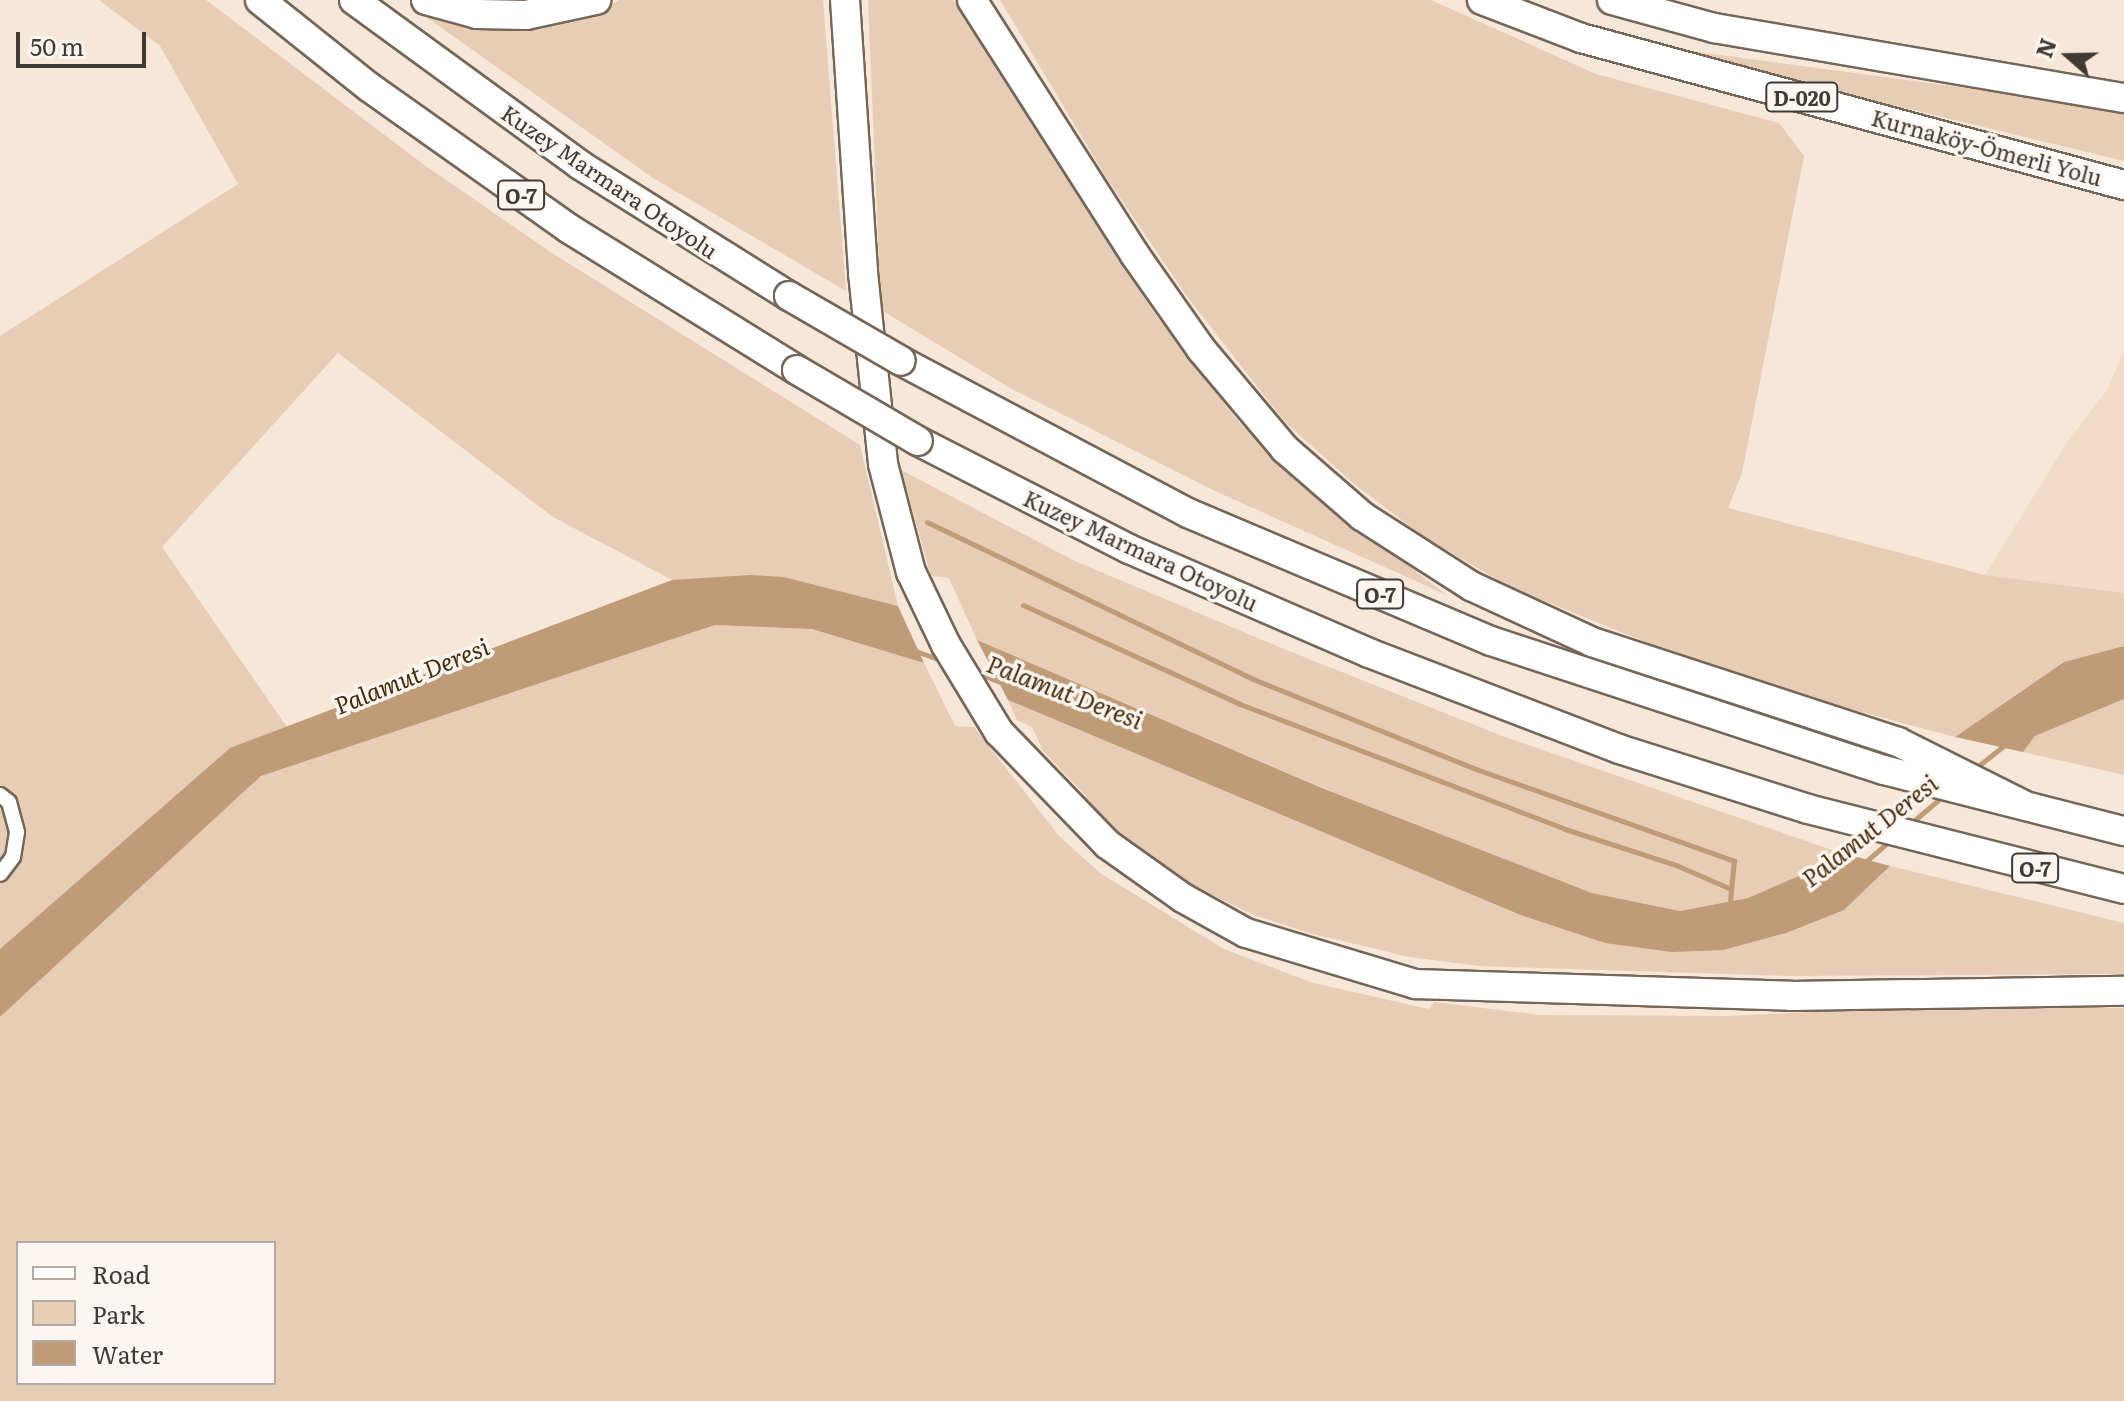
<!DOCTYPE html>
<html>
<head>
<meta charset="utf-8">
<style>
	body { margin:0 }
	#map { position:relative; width:2124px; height:1401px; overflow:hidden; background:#f7e7d8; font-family:Literata,serif }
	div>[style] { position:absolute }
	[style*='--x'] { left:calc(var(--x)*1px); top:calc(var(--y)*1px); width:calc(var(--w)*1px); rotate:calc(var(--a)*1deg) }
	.built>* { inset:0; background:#f2dcc7 }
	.green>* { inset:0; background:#e7cdb5 }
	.water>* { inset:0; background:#bf9b77 }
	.stream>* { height:5px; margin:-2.5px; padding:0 2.5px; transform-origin:2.5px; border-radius:2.5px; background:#bf9b77 }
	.roads { filter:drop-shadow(2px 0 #746659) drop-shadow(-2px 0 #746659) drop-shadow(0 2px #746659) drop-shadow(0 -2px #746659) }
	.street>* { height:14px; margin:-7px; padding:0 7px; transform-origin:7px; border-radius:7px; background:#fff }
	.highway>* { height:28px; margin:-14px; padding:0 14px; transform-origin:14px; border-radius:14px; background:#fff }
	.bridges { filter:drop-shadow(2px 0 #746659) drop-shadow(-2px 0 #746659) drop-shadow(0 2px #746659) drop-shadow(0 -2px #746659) }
	.highway-bridge>* { height:28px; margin:-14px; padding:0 14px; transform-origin:14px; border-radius:14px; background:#fff }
	span { translate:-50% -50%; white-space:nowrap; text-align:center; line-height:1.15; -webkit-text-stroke:7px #fdf6f0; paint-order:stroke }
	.shield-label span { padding:2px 6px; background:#fdf6f0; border:2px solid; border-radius:6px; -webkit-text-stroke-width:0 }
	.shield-label { font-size:20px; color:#413a34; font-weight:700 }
	.street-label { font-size:22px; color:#413a34 }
	.water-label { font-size:24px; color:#452b0d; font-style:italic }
	.legend { position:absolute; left:16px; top:1241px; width:260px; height:144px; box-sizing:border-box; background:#fdf6f0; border:2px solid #b2aba5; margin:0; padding:10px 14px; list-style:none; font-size:24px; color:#413a34 }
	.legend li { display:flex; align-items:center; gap:16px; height:40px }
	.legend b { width:40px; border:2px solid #b2aba5 }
	.north { position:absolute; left:2028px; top:16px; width:80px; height:80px; -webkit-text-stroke:6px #fdf6f0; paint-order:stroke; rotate:290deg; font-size:22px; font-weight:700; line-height:32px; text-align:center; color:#413a34 }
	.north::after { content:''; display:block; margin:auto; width:28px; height:36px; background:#413a34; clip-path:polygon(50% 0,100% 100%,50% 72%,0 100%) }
	.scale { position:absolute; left:16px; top:32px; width:130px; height:36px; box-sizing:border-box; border:4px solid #413a34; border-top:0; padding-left:10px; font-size:24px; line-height:28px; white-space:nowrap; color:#413a34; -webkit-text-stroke:6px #fdf6f0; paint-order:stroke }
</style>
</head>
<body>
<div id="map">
	<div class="built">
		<div style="clip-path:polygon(2124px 350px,2124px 593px,1985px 575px,2069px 439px,2108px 388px)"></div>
	</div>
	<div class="green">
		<div style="clip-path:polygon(99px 0,206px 0,423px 164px,552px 253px,860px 445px,898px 606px,784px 577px,672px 580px,553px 517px,338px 353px,162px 547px,287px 727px,230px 748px,0 949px,0 336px,238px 184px,160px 46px)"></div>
		<div style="clip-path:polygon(619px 0,823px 0,846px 291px,653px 178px,408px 4px,457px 20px,601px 10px)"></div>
		<div style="clip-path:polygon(868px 0,953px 0,1155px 314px,1238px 421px,1298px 483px,1447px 595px,1215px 491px,1010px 388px,881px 310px)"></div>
		<div style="clip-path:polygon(1000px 0,1431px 0,1596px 74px,1779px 123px,1804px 156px,1742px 473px,1728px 508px,1985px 575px,2124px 593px,2124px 646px,2064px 662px,1955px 737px,1801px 696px,1685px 658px,1510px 587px,1424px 537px,1353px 483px,1285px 422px,1188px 298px,1104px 174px)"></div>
		<div style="clip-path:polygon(1645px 45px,2124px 109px,2124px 161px)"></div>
		<div style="clip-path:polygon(901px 470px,1075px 561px,1284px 649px,1505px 737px,1835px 851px,1810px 871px,1748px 898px,1680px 911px,1592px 893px,1323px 788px,977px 640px,949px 578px,931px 576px)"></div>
		<div style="clip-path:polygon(evenodd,715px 625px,812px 629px,924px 663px,955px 726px,974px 727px,1059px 836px,1100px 873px,1224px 949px,1313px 983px,1429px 1009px,1434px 1002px,1540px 1015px,1725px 1016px,1944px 1006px,2124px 1008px,2124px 1401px,0 1401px,0 1017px,261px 776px,715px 625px,18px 1243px,274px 1243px,274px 1383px,18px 1383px,18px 1243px)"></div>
		<div style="clip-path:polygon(2124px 699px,2124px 775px,2023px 752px,2035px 736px)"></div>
		<div style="clip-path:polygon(1008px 700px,1523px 916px,1605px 943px,1844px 910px,1890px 866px,2124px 923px,2124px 974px,1786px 976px,1479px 966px,1409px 957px,1313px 934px,1254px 915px,1198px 888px,1136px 848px,1084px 802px,1087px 797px,1043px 751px,1032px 727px,1017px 720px)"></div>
	</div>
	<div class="water">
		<div style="clip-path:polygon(750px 575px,784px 577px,898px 606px,924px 663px,812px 629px,715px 625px,261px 776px,0 1017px,0 949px,230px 748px,672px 580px)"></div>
		<div style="clip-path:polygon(977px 640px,1322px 788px,1592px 893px,1680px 911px,1748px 898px,1810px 871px,1835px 851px,1890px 866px,1844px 910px,1786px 933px,1723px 950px,1672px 952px,1605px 943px,1523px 916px,1008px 700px)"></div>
		<div style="clip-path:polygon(2124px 646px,2124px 699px,2035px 736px,2023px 752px,1955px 737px,2064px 662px)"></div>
	</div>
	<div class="stream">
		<div style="--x:927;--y:522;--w:362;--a:25.7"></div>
		<div style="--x:1253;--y:679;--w:240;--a:22"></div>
		<div style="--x:1476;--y:769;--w:274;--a:19.6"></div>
		<div style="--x:1734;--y:861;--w:28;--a:96"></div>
		<div style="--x:1023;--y:605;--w:239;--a:24.5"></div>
		<div style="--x:1240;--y:704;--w:348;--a:21"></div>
		<div style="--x:1565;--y:829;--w:117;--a:18"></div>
		<div style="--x:1676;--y:865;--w:60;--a:23.6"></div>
		<div style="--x:1731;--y:889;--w:15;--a:94"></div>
		<div style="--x:913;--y:650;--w:30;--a:20"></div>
		<div style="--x:977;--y:673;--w:26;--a:21"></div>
		<div style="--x:1973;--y:770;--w:42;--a:-38.2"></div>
		<div style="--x:1909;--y:825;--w:46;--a:-40.6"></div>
		<div style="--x:1863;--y:864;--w:38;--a:-41"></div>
	</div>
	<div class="roads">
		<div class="street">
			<div style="--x:0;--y:795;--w:11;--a:38"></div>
			<div style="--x:9;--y:802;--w:31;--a:75"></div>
			<div style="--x:17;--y:832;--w:25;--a:99"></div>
			<div style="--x:13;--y:857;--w:21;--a:127"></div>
		</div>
		<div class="highway">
			<div style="--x:260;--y:0;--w:139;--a:38.6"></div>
			<div style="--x:369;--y:87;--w:244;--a:35.3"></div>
			<div style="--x:568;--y:228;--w:269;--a:31.8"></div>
			<div style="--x:354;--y:0;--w:280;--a:36.1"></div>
			<div style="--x:580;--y:165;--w:247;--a:32.1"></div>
			<div style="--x:426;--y:0;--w:53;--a:15.4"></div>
			<div style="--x:477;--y:14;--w:49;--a:1.2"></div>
			<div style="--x:526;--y:15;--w:72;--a:-12.1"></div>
			<div style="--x:845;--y:0;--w:274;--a:86.2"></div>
			<div style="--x:863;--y:273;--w:192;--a:84"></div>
			<div style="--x:883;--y:464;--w:112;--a:75.5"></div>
			<div style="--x:911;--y:572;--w:81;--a:64.4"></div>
			<div style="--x:946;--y:645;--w:102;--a:58.7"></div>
			<div style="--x:999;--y:732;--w:156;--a:46"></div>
			<div style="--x:1107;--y:844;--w:93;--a:35.4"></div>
			<div style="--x:1183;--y:898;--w:72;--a:29.1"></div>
			<div style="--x:1246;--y:933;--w:177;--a:16.8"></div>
			<div style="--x:1415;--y:984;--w:376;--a:1.8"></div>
			<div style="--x:1791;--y:996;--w:333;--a:-0.9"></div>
			<div style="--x:972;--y:0;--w:303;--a:57.4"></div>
			<div style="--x:1135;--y:255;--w:115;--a:54.9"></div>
			<div style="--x:1201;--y:349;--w:131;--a:50"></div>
			<div style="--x:1285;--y:449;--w:102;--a:41"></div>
			<div style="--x:1362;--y:516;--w:130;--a:32.7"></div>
			<div style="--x:1471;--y:586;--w:133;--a:24.8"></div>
			<div style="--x:1592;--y:642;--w:322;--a:18.1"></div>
			<div style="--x:1898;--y:742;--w:141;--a:26.6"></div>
			<div style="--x:1482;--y:0;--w:106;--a:21"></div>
			<div style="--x:1581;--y:38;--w:563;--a:15.15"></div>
			<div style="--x:1612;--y:0;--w:106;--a:15.4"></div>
			<div style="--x:1714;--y:28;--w:416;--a:9.7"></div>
			<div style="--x:901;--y:361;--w:325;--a:27.9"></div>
			<div style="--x:1188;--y:513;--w:329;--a:22.9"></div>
			<div style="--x:1491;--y:641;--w:414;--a:18.2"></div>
			<div style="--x:1884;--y:770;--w:248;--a:14.3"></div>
			<div style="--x:918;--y:441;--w:237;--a:27.1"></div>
			<div style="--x:1129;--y:549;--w:262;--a:23.4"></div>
			<div style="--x:1369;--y:653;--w:268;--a:21"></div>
			<div style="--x:1619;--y:749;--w:198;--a:17.6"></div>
			<div style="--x:1808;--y:809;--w:326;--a:14.2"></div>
		</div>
	</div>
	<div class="bridges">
		<div class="highway-bridge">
			<div style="--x:789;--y:296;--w:129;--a:30.1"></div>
			<div style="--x:797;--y:370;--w:140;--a:30.4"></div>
		</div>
	</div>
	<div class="shield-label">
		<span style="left:1802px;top:97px">D-020</span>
		<span style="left:521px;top:195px">O-7</span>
		<span style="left:1380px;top:594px">O-7</span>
		<span style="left:2035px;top:868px">O-7</span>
	</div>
	<div class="street-label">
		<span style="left:1987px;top:147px;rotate:15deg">Kurnaköy-Ömerli Yolu</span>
		<span style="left:610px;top:181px;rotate:34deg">Kuzey Marmara Otoyolu</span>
		<span style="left:1141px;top:550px;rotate:25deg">Kuzey Marmara Otoyolu</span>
	</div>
	<div class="water-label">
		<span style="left:411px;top:675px;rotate:-22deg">Palamut Deresi</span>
		<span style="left:1065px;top:691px;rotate:21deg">Palamut Deresi</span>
		<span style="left:1869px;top:830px;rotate:-38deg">Palamut Deresi</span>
	</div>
	<ul class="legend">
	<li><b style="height:10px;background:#fff"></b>Road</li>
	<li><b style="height:22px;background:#e7cdb5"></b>Park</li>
	<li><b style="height:22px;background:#bf9b77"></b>Water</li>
	</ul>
	<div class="north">N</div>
	<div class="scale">50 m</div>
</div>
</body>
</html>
